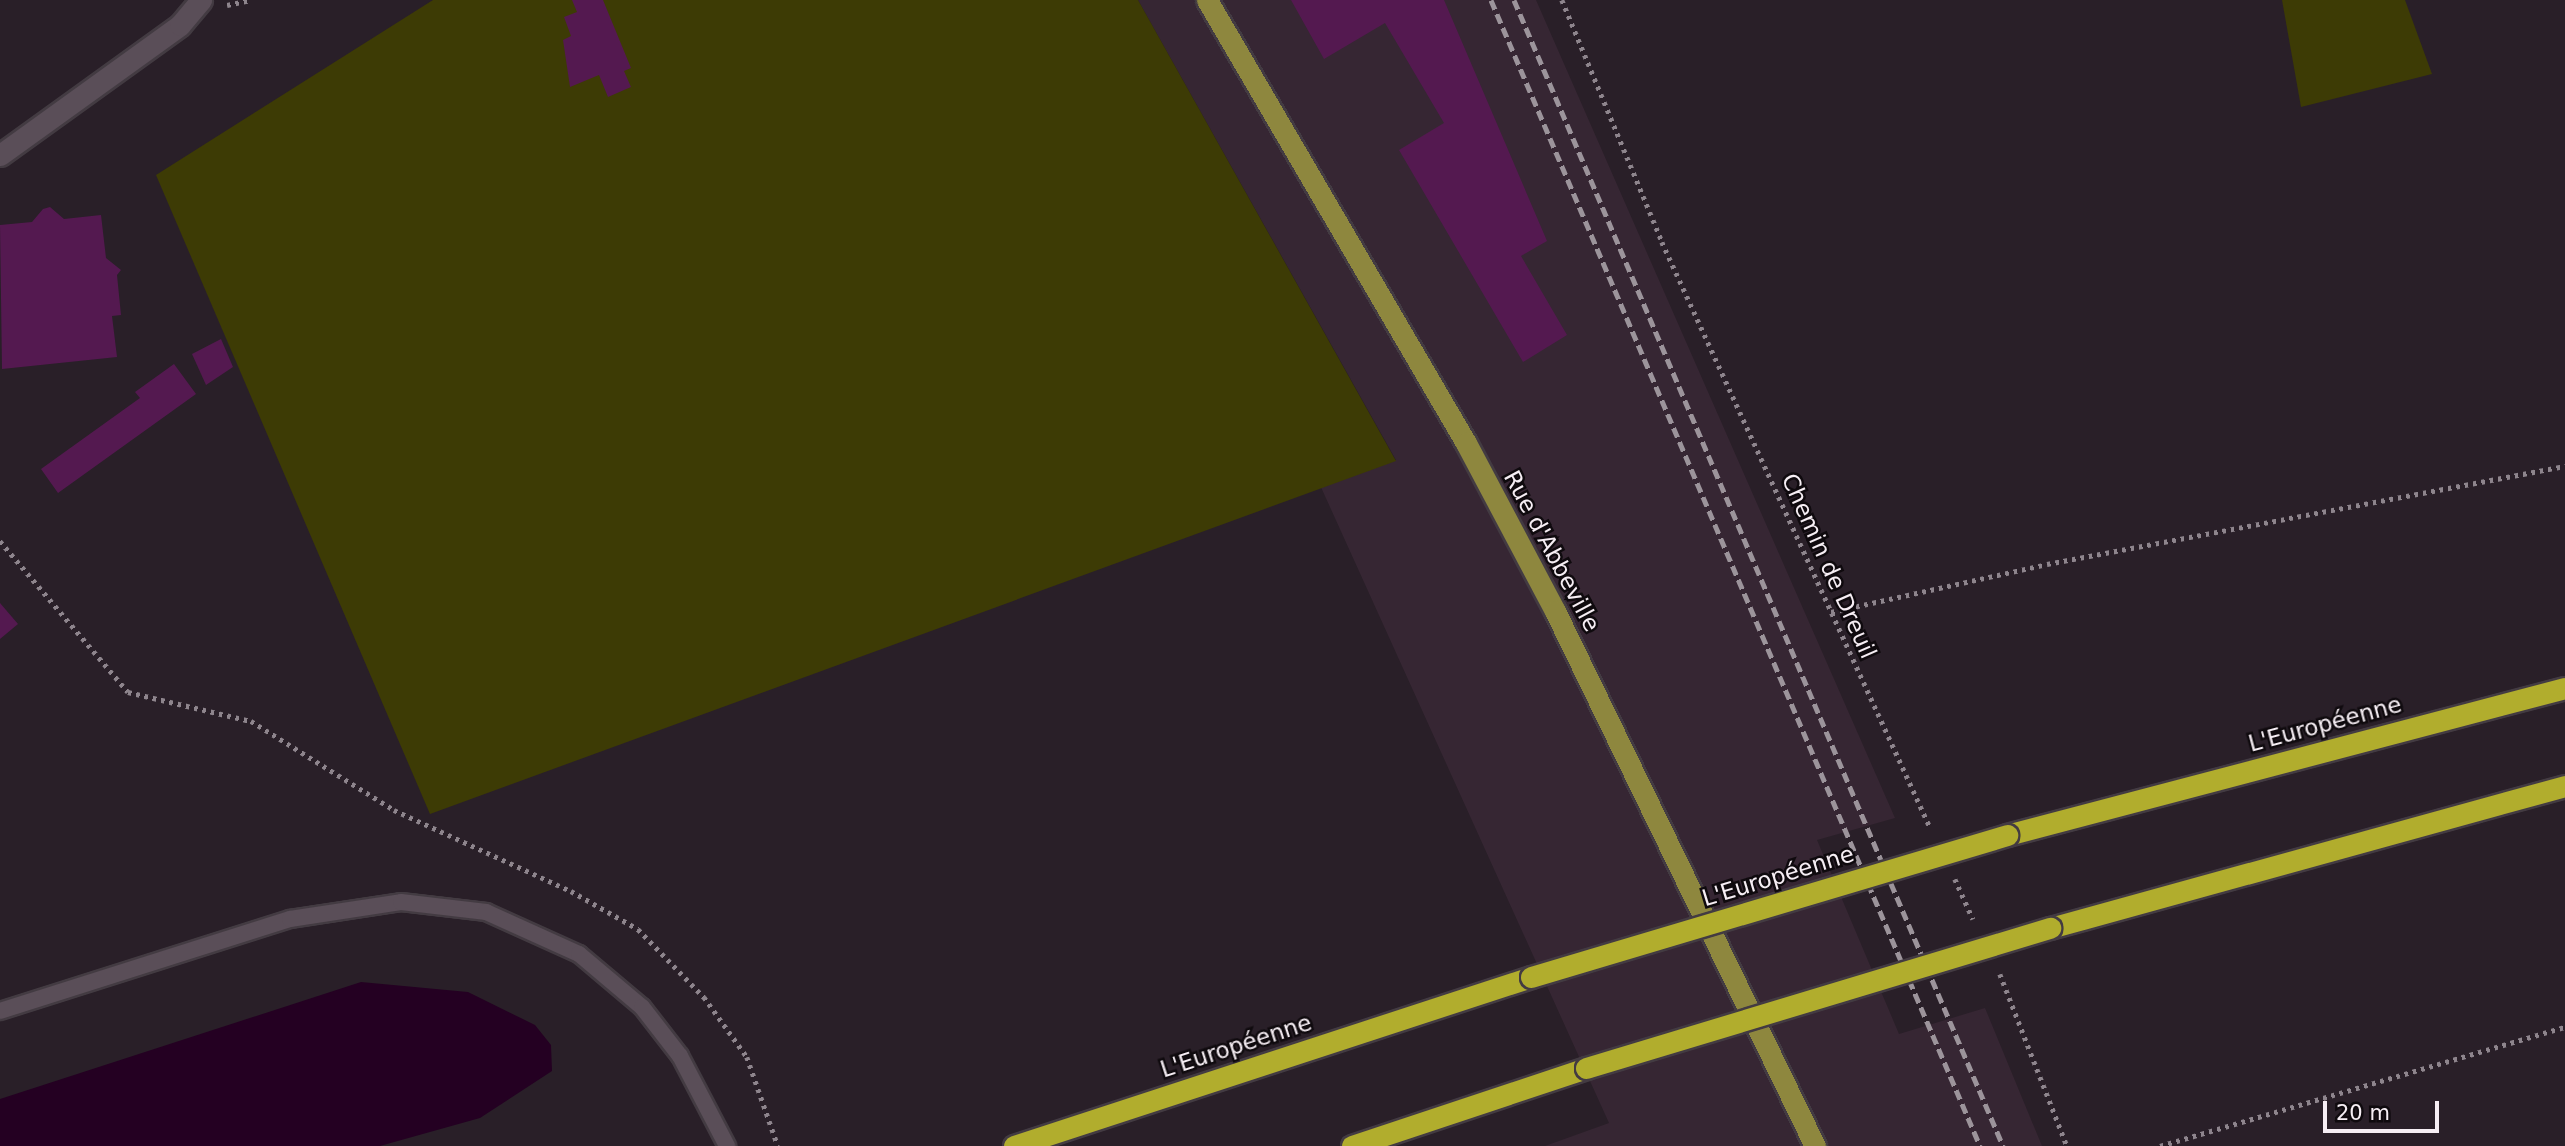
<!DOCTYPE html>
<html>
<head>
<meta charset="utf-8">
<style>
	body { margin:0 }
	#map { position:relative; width:2565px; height:1146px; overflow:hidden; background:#291f28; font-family:"DejaVu Sans",sans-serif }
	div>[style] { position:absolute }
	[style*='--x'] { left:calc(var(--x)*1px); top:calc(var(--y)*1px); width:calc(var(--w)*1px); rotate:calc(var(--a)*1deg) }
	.built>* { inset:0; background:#362633 }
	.green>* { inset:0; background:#3d3b05 }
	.water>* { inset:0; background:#240022 }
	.building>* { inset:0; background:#541950 }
	.path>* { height:4.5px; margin-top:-2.25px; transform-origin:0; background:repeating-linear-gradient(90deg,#8e858d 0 3.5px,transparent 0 8.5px) }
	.roads { filter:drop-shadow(2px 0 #433b42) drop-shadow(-2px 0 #433b42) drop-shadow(0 2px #433b42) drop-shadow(0 -2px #433b42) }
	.lane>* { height:16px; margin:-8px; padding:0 8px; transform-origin:8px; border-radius:8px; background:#5a4e58 }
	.street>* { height:21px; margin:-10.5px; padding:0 10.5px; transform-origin:10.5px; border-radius:10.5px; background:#5a4e58 }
	.primary>* { height:21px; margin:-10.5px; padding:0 10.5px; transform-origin:10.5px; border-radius:10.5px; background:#8e873e }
	.highway>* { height:21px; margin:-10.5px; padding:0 10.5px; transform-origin:10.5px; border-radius:10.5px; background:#b1ad2d }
	.rail>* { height:5px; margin-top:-2.5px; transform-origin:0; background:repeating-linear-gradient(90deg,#9c949b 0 10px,transparent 0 15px) }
	.bridges { filter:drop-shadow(2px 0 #433b42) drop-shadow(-2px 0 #433b42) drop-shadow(0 2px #433b42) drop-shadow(0 -2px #433b42) }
	.highway-bridge>* { height:21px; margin:-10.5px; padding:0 10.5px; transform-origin:10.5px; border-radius:10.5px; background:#b1ad2d }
	span { translate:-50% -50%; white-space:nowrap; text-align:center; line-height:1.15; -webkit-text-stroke:5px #0f0a0e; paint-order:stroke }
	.street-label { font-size:23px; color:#f6eef4 }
	.scale { position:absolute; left:2323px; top:1101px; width:116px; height:32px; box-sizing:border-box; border:4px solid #f6eef4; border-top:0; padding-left:9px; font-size:21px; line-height:24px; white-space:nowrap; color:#f6eef4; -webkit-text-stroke:5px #0f0a0e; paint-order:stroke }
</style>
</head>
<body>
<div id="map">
	<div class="built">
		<div style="clip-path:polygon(1138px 0,1536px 0,1895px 818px,1817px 840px,1899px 1034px,1985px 1008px,2042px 1146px,1545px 1146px,1609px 1123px,1320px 485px,1396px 460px)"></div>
	</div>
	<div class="green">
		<div style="clip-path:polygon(433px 0,1138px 0,1396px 461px,430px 814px,156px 175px)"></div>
		<div style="clip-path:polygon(2282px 0,2405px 0,2432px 74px,2301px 107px)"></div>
	</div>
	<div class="water">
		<div style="clip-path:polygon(361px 982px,468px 992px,535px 1025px,551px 1045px,552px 1071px,480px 1118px,380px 1146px,0 1146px,0 1099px)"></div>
	</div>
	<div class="building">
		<div style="clip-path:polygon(572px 0,603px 0,631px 68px,624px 71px,631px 87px,608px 97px,599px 75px,570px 87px,563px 40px,571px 36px,564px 17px,577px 12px)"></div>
		<div style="clip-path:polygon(1291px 0,1444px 0,1547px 241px,1521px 256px,1567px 335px,1523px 362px,1399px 150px,1444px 123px,1385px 23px,1324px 59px)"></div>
		<div style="clip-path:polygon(50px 207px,64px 219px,101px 215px,106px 258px,121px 270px,117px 275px,121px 315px,112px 316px,117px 357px,2px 369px,0 225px,32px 222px,43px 209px)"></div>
		<div style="clip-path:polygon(221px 339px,233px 367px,206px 385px,192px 354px)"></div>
		<div style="clip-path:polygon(174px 364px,196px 394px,58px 493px,41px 469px,140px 398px,135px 392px)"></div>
		<div style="clip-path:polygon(0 603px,18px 624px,0 639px)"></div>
	</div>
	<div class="path">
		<div style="--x:1562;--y:0;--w:262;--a:67.5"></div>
		<div style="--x:1662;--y:242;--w:643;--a:65.39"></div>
		<div style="--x:227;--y:5;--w:24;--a:-12"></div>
		<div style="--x:0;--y:541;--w:198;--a:49.7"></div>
		<div style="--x:128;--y:692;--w:126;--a:13.3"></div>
		<div style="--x:251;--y:721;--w:168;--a:31.9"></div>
		<div style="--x:394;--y:810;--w:195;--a:24.6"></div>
		<div style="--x:571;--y:891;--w:77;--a:29.6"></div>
		<div style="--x:638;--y:929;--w:95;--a:45.9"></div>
		<div style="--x:704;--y:997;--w:74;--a:54.4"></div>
		<div style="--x:747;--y:1057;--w:94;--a:70.8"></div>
		<div style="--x:1831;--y:612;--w:221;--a:-12.5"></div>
		<div style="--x:2047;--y:564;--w:527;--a:-10.71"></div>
		<div style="--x:1955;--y:879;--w:44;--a:65.8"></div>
		<div style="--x:2000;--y:974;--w:185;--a:68.7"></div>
		<div style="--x:2160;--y:1146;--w:422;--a:-16.4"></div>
	</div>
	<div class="roads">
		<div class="lane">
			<div style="--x:0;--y:1011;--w:304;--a:-17.6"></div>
			<div style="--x:290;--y:919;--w:112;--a:-8.7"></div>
			<div style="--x:401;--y:902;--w:86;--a:6.7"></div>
			<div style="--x:486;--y:912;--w:102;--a:24.3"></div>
			<div style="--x:579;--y:954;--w:82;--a:40.1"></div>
			<div style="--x:642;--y:1007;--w:62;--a:52.2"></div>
			<div style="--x:680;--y:1056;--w:102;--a:62.4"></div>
		</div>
		<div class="street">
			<div style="--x:0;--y:155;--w:222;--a:-35.8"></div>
			<div style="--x:180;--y:25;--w:33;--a:-50"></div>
		</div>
		<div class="primary">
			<div style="--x:1207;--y:0;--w:513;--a:59.69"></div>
			<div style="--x:1466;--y:443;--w:190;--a:62.1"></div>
			<div style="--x:1555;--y:611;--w:595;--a:64.08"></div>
		</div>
		<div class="highway">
			<div style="--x:2007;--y:835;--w:577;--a:-14.76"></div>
			<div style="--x:2050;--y:928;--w:534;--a:-15.42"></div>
			<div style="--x:1014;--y:1146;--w:544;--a:-18.1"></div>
			<div style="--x:1352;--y:1146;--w:247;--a:-18.4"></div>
		</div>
	</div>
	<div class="rail">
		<div style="--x:1491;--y:0;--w:1246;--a:66.89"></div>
		<div style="--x:1514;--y:0;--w:1246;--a:66.89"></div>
	</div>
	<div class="bridges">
		<div class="highway-bridge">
			<div style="--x:1531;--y:977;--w:497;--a:-16.6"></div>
			<div style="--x:1586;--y:1068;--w:485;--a:-16.8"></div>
		</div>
	</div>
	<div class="street-label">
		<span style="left:1552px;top:551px;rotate:62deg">Rue d'Abbeville</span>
		<span style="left:1829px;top:566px;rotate:66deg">Chemin de Dreuil</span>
		<span style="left:2325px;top:724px;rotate:-15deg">L'Européenne</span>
		<span style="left:1778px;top:876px;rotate:-17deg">L'Européenne</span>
		<span style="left:1236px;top:1046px;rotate:-18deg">L'Européenne</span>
	</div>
	<div class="scale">20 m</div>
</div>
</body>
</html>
